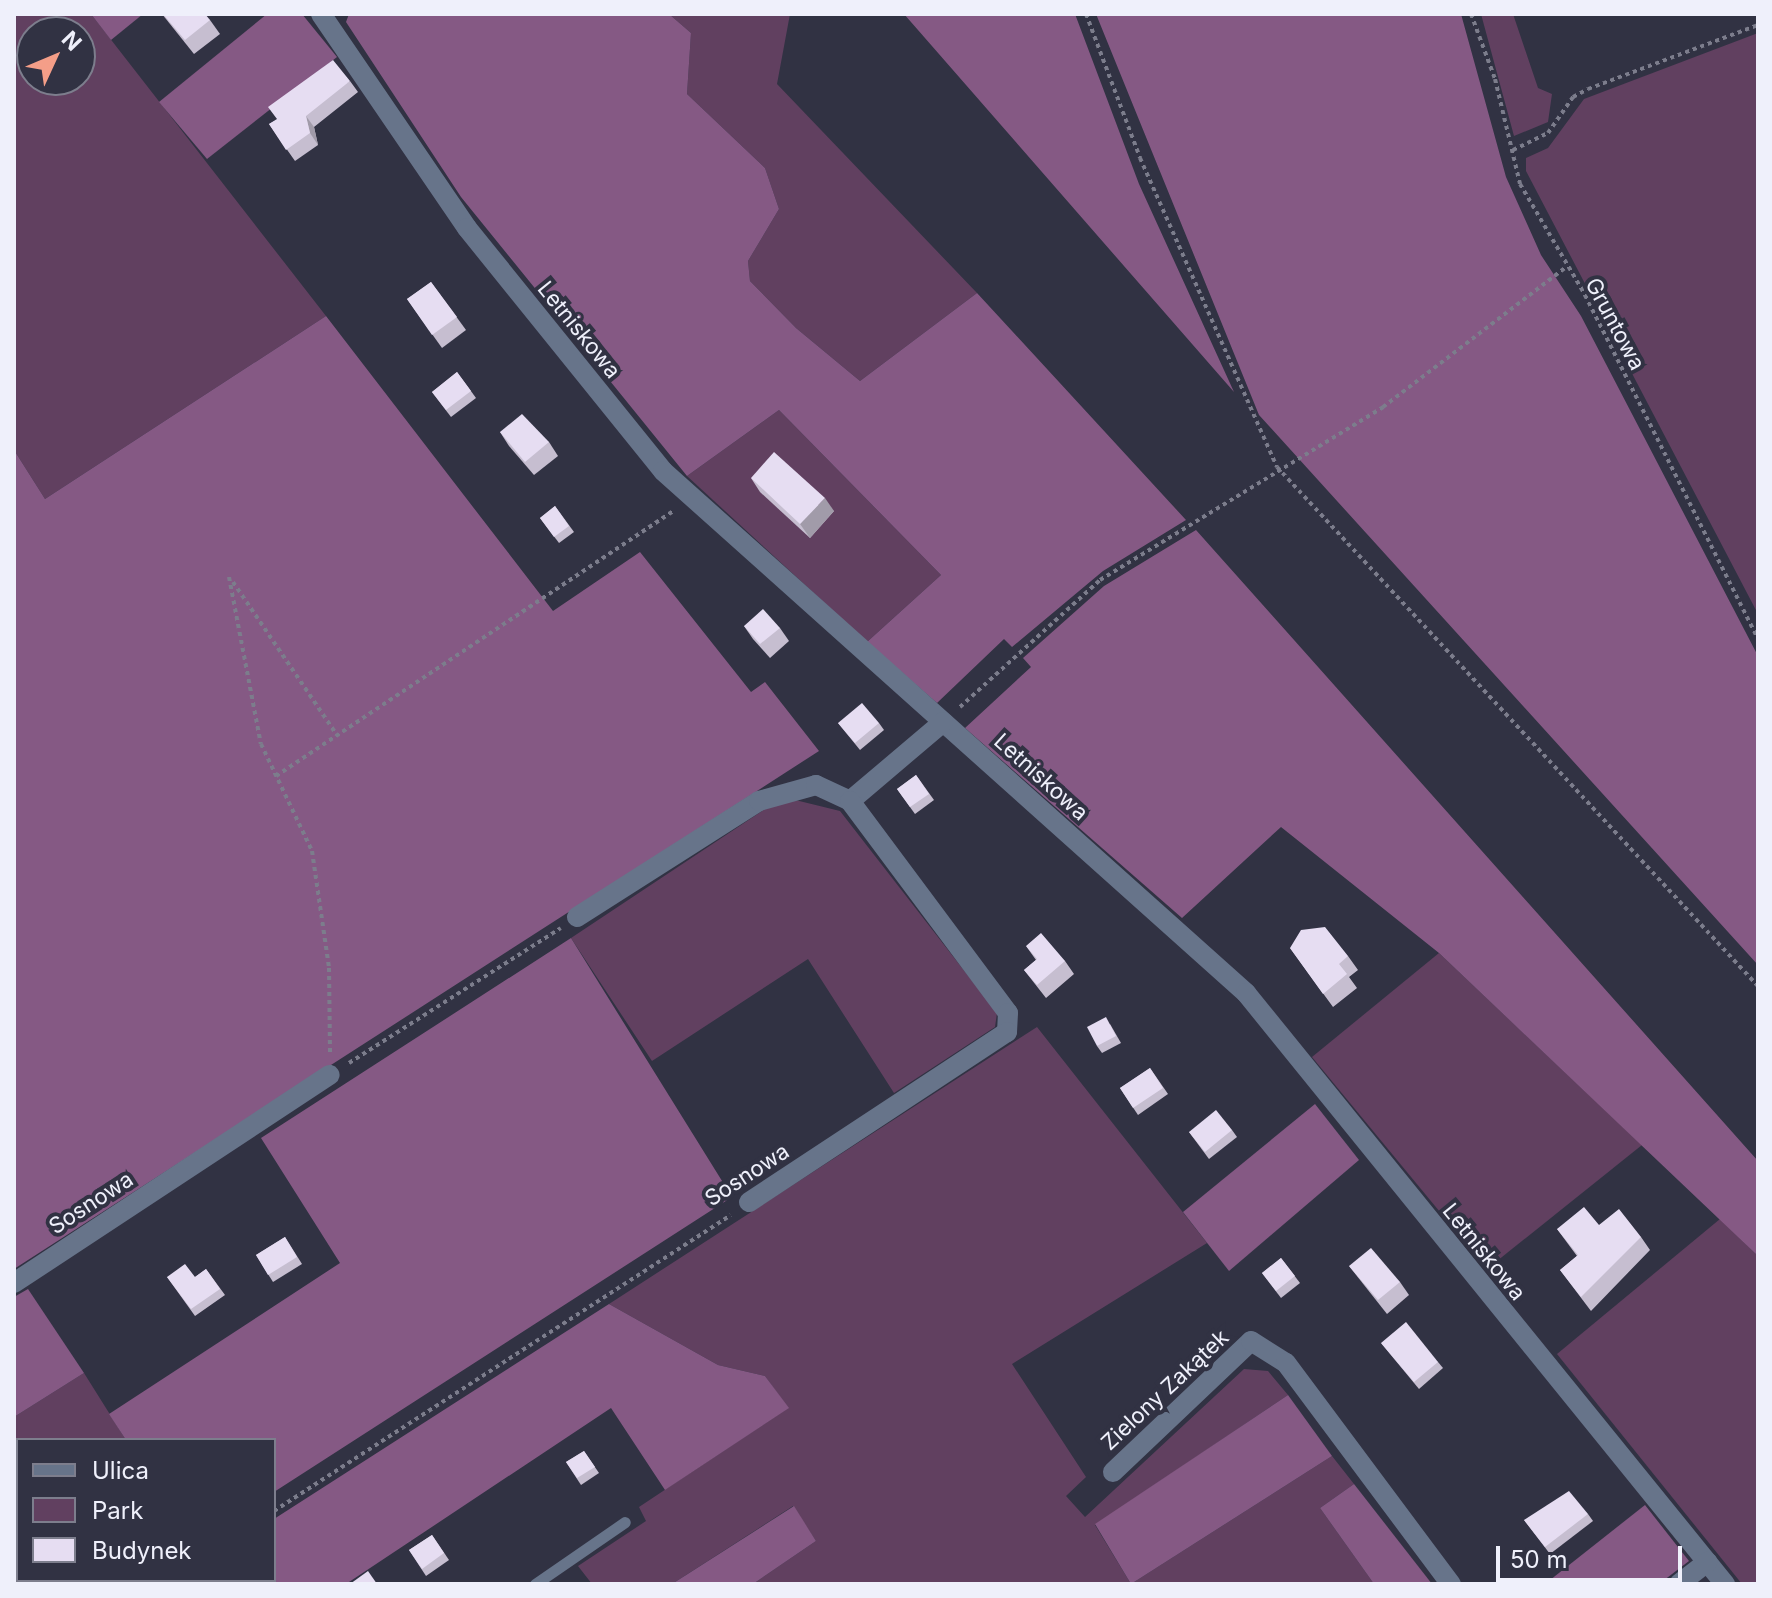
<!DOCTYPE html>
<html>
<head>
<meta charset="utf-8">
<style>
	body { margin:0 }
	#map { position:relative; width:1772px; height:1598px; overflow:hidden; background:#313243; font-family:Inter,sans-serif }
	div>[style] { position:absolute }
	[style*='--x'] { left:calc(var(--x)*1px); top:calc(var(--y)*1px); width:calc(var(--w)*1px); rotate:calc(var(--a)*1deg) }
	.green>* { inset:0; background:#614060 }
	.forest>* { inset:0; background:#855984 }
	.path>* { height:4px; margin-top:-2px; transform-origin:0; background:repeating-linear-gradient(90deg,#7c7d8c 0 4px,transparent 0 8px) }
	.service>* { height:11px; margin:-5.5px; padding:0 5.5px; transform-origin:5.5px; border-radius:5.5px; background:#67748a }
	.minor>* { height:20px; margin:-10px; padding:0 10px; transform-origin:10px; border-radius:10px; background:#67748a }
	.wall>* { inset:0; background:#c6bed0 }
	.shaded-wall>* { inset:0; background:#a19ba9 }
	.building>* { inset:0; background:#e6ddf2 }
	span { translate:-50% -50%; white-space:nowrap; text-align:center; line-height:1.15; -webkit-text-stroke:8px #313243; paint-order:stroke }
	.street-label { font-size:22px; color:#eff0fb }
	.frame { position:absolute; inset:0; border:16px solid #eff0fb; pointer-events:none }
	.legend { position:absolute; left:16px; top:1438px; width:260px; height:144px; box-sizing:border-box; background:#313243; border:2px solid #7d7e8d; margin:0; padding:10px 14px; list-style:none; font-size:24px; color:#eff0fb }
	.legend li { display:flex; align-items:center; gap:16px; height:40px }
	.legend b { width:40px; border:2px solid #7d7e8d }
	.north { position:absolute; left:16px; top:16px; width:80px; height:80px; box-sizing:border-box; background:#313243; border:2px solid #7d7e8d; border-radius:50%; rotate:46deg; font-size:22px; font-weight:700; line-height:32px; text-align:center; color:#eff0fb }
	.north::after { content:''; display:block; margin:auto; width:28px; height:36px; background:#f49e88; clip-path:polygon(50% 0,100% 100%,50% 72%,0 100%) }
	.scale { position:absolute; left:1496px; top:1546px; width:186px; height:36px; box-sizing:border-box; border:4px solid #eff0fb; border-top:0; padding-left:10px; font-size:24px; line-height:28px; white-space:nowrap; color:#eff0fb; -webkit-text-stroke:6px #313243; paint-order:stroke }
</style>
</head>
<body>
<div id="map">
	<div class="green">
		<div style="clip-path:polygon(evenodd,14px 14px,91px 14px,326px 316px,45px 499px,14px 450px,14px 14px,32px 32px,80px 32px,80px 80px,32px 80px,32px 32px)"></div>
		<div style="clip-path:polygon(669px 14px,790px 14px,777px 84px,977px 293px,860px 381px,796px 328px,750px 281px,748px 261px,779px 209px,765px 168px,687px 94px,691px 33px)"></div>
		<div style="clip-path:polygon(1481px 14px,1513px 14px,1538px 88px,1552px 94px,1548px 122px,1514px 136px)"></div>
		<div style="clip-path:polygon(1758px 33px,1758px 614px,1526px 171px,1526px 158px,1548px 148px,1584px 99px)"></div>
		<div style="clip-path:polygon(779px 410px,941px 575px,867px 642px,687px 476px)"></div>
		<div style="clip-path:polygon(783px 797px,840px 811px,997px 1013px,995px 1027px,894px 1093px,808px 959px,652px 1061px,571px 938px)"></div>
		<div style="clip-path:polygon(1439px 953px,1642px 1145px,1487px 1269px,1312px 1057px)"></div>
		<div style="clip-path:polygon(1037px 1027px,1207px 1243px,1012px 1364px,1086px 1477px,1066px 1496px,1085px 1517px,1244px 1369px,1268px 1371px,1288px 1395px,1095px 1525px,1131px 1584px,1332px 1456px,1354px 1484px,1320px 1508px,1374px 1584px,753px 1584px,816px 1541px,793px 1506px,672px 1584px,592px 1584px,578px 1566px,646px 1521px,639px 1507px,788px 1408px,765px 1376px,718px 1365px,609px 1304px)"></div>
		<div style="clip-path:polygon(1720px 1219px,1758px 1256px,1758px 1584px,1742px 1584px,1557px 1354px)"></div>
		<div style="clip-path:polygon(84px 1373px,126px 1440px,18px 1440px,18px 1520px,14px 1417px)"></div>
	</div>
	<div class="forest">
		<div style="clip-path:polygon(91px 14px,143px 14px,111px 40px)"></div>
		<div style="clip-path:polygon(267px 14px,302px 14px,337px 57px,207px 159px,159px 102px)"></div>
		<div style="clip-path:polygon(349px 14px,669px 14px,691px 33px,687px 94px,765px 168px,779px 209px,748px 261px,750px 281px,796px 328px,860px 381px,977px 293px,1186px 520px,1103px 571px,1012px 647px,1004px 639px,937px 703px,867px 642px,941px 575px,779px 410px,687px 476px,461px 197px,346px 22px)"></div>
		<div style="clip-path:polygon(904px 14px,1075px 14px,1139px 184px,1234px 392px)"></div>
		<div style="clip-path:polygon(1096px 14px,1461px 14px,1506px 177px,1541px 255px,1581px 316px,1758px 656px,1758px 965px,1259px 415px)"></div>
		<div style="clip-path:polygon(326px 316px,553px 611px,640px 552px,751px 692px,765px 682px,819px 751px,14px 1269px,14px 450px,45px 499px)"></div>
		<div style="clip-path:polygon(1196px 530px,1758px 1161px,1758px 1256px,1439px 953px,1281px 827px,1182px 918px,965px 728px,1031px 667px,1023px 658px,1104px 586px)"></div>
		<div style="clip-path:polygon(571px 938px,732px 1197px,274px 1492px,274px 1440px,126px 1440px,109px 1414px,340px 1263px,261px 1138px)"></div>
		<div style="clip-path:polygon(1315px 1104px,1359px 1160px,1229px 1271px,1183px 1212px)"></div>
		<div style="clip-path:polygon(28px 1289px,84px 1373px,14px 1417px,14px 1297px)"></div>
		<div style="clip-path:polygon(609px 1304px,718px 1365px,765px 1376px,789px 1408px,665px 1490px,611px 1408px,346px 1584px,218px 1584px,274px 1580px,274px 1519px)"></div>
		<div style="clip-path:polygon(1288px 1395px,1332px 1456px,1131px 1584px,1095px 1524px)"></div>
		<div style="clip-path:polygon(1354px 1484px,1432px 1584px,1374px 1584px,1320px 1508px)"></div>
		<div style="clip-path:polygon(1645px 1505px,1689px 1561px,1659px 1584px,1545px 1584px)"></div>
		<div style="clip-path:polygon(794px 1506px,816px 1541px,753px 1584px,672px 1584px)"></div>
	</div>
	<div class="path">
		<div style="--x:1086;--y:14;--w:154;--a:69.4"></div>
		<div style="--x:1140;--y:158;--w:338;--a:66.1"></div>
		<div style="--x:1277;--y:467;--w:708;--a:47.18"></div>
		<div style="--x:1471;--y:14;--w:69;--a:69.7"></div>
		<div style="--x:1495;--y:79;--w:108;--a:76.6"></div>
		<div style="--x:1520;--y:184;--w:129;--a:59.6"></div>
		<div style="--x:1585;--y:295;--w:385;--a:63.3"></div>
		<div style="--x:1513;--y:150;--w:39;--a:-26"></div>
		<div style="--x:1548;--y:133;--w:44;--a:-55.2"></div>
		<div style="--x:1573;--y:97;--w:17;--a:-28"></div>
		<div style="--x:1588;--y:89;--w:182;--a:-20.6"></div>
		<div style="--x:229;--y:577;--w:170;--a:79.2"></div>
		<div style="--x:261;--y:744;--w:119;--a:64.5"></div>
		<div style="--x:312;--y:851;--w:118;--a:81.7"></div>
		<div style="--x:329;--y:968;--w:85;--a:89.3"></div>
		<div style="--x:233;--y:582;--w:185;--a:55.8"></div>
		<div style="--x:960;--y:707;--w:189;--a:-42.2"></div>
		<div style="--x:1100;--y:580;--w:332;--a:-31.4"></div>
		<div style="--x:1383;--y:407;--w:230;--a:-37.4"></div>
		<div style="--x:276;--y:776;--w:478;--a:-33.7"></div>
		<div style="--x:349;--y:1063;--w:251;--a:-32.5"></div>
		<div style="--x:274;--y:1511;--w:544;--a:-32.93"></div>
	</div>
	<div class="service">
		<div style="--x:193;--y:1580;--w:6;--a:45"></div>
		<div style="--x:535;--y:1584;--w:109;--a:-34.6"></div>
	</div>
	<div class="minor">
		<div style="--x:321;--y:14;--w:259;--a:55.7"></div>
		<div style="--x:467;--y:228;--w:312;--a:51.1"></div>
		<div style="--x:663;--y:471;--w:783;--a:41.84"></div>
		<div style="--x:1246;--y:993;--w:761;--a:50.98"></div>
		<div style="--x:850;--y:801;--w:122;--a:-40.3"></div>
		<div style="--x:577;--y:917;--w:216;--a:-32.5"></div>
		<div style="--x:759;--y:801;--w:59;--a:-15.7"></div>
		<div style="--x:816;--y:785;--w:38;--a:25"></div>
		<div style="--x:850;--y:801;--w:264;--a:53.3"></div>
		<div style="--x:1008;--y:1013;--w:19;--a:93"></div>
		<div style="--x:1007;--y:1032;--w:309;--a:146.6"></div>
		<div style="--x:14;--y:1283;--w:378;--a:-33.4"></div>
		<div style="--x:1113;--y:1472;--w:190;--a:-43.5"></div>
		<div style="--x:1251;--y:1341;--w:41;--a:32.2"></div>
		<div style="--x:1286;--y:1363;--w:276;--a:53.3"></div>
		<div style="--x:14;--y:1531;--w:8;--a:60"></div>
		<div style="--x:45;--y:1580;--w:5;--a:53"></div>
		<div style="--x:161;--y:1584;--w:7;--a:-34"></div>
		<div style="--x:1679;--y:1584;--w:36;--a:-38"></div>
	</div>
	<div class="wall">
		<div style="clip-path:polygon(162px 14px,210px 20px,220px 34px,194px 54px)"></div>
		<div style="clip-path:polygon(350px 81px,358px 92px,314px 127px,318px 145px,295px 161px,269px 124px)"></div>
		<div style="clip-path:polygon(431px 282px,466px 330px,442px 348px,407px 299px)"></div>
		<div style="clip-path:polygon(457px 372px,476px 398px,451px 417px,432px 392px)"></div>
		<div style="clip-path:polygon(500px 432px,549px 442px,558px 456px,534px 475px,509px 446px)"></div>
		<div style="clip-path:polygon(751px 478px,834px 511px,810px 538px,760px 492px)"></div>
		<div style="clip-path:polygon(555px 506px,574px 532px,559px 543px,540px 518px)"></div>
		<div style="clip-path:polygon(744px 626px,780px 628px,789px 641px,770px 658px,753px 639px)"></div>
		<div style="clip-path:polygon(838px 723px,879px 723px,884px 730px,860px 750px)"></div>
		<div style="clip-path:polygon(916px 775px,934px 800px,915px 814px,897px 789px)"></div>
		<div style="clip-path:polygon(1026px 946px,1065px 961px,1074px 974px,1046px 998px,1024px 970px,1036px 960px)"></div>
		<div style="clip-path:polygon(1290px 948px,1348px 956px,1358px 970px,1349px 977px,1357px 988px,1333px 1007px)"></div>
		<div style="clip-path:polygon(1110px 1024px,1121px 1043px,1102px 1053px,1097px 1046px)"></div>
		<div style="clip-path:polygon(1150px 1068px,1168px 1094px,1138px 1115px,1120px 1088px)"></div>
		<div style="clip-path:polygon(1232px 1130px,1237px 1137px,1209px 1159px,1189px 1132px)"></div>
		<div style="clip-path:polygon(1599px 1225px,1641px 1237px,1650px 1250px,1591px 1311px,1560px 1270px,1577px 1256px,1557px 1229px)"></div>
		<div style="clip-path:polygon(285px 1237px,302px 1264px,273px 1282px,256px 1255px)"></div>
		<div style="clip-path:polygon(1281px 1258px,1300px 1283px,1281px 1298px,1262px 1273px)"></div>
		<div style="clip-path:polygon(1349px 1266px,1400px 1282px,1409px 1295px,1387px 1314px)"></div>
		<div style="clip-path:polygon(206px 1269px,225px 1295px,195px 1316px,167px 1277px,195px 1277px)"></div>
		<div style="clip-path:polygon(1381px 1343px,1438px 1362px,1443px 1368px,1419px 1389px)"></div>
		<div style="clip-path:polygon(584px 1451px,599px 1473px,581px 1485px,566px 1462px)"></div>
		<div style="clip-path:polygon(1588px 1514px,1593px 1521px,1550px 1554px,1524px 1520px)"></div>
		<div style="clip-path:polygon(432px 1535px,449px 1560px,426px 1576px,409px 1550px)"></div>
	</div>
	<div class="shaded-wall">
		<div style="clip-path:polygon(306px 116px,314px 127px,318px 145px,310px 133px)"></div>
		<div style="clip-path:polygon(825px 498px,834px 511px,810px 538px,800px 524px)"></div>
	</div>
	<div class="building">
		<div style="clip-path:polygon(163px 14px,205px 14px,210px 20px,185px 40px)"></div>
		<div style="clip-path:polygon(333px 60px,350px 81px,306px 116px,310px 133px,286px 150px,269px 124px,277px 119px,268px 107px)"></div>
		<div style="clip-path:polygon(431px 282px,457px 317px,432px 335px,407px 299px)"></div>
		<div style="clip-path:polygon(457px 372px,471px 391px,446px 410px,432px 392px)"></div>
		<div style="clip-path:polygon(522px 414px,549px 442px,525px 462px,500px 432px)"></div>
		<div style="clip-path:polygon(774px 452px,825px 498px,800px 524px,751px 478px)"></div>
		<div style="clip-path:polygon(555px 506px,569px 526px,554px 537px,540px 518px)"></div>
		<div style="clip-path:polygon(763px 609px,780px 628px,760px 644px,744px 626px)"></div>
		<div style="clip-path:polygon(862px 703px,879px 723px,855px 743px,838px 723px)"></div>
		<div style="clip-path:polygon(916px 775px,929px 794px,910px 807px,897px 789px)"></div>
		<div style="clip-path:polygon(1325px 927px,1348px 956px,1339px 964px,1347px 974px,1323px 994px,1290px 948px,1301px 930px)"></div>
		<div style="clip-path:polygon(1041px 933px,1065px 961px,1037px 985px,1024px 970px,1037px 959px,1026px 946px)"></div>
		<div style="clip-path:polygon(1106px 1017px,1116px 1036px,1097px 1046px,1087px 1027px)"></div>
		<div style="clip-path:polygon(1150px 1068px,1163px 1088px,1133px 1108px,1120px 1088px)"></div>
		<div style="clip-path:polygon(1216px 1110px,1232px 1130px,1205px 1152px,1189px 1132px)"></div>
		<div style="clip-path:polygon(1584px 1207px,1599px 1225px,1619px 1209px,1641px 1237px,1581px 1297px,1560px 1270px,1578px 1255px,1557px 1229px)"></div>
		<div style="clip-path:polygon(285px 1237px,297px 1257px,268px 1275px,256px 1255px)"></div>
		<div style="clip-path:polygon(1371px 1248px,1400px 1282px,1378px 1300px,1349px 1266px)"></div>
		<div style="clip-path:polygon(1281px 1258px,1295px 1276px,1276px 1291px,1262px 1273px)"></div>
		<div style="clip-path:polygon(185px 1264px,195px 1277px,206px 1269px,220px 1289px,191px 1309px,167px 1277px)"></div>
		<div style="clip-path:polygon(1406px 1322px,1438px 1362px,1414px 1382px,1381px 1343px)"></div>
		<div style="clip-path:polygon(584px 1451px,595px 1467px,577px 1478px,566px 1462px)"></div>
		<div style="clip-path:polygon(1569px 1491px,1588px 1514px,1545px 1547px,1524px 1520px)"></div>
		<div style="clip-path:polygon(432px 1535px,444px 1553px,422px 1569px,409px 1550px)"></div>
		<div style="clip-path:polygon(368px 1571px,377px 1584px,350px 1584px)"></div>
	</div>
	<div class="street-label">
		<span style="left:1615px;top:324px;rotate:62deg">Gruntowa</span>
		<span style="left:579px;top:330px;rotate:51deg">Letniskowa</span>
		<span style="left:1041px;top:777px;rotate:42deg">Letniskowa</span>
		<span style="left:747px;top:1175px;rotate:-33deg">Sosnowa</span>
		<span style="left:91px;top:1203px;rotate:-33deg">Sosnowa</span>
		<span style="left:1484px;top:1252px;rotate:51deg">Letniskowa</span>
		<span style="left:1165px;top:1390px;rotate:-43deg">Zielony Zakątek</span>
	</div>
	<div class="frame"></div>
	<ul class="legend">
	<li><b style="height:10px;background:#67748a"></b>Ulica</li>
	<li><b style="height:22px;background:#614060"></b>Park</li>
	<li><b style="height:22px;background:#e6ddf2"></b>Budynek</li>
	</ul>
	<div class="north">N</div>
	<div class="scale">50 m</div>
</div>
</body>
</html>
